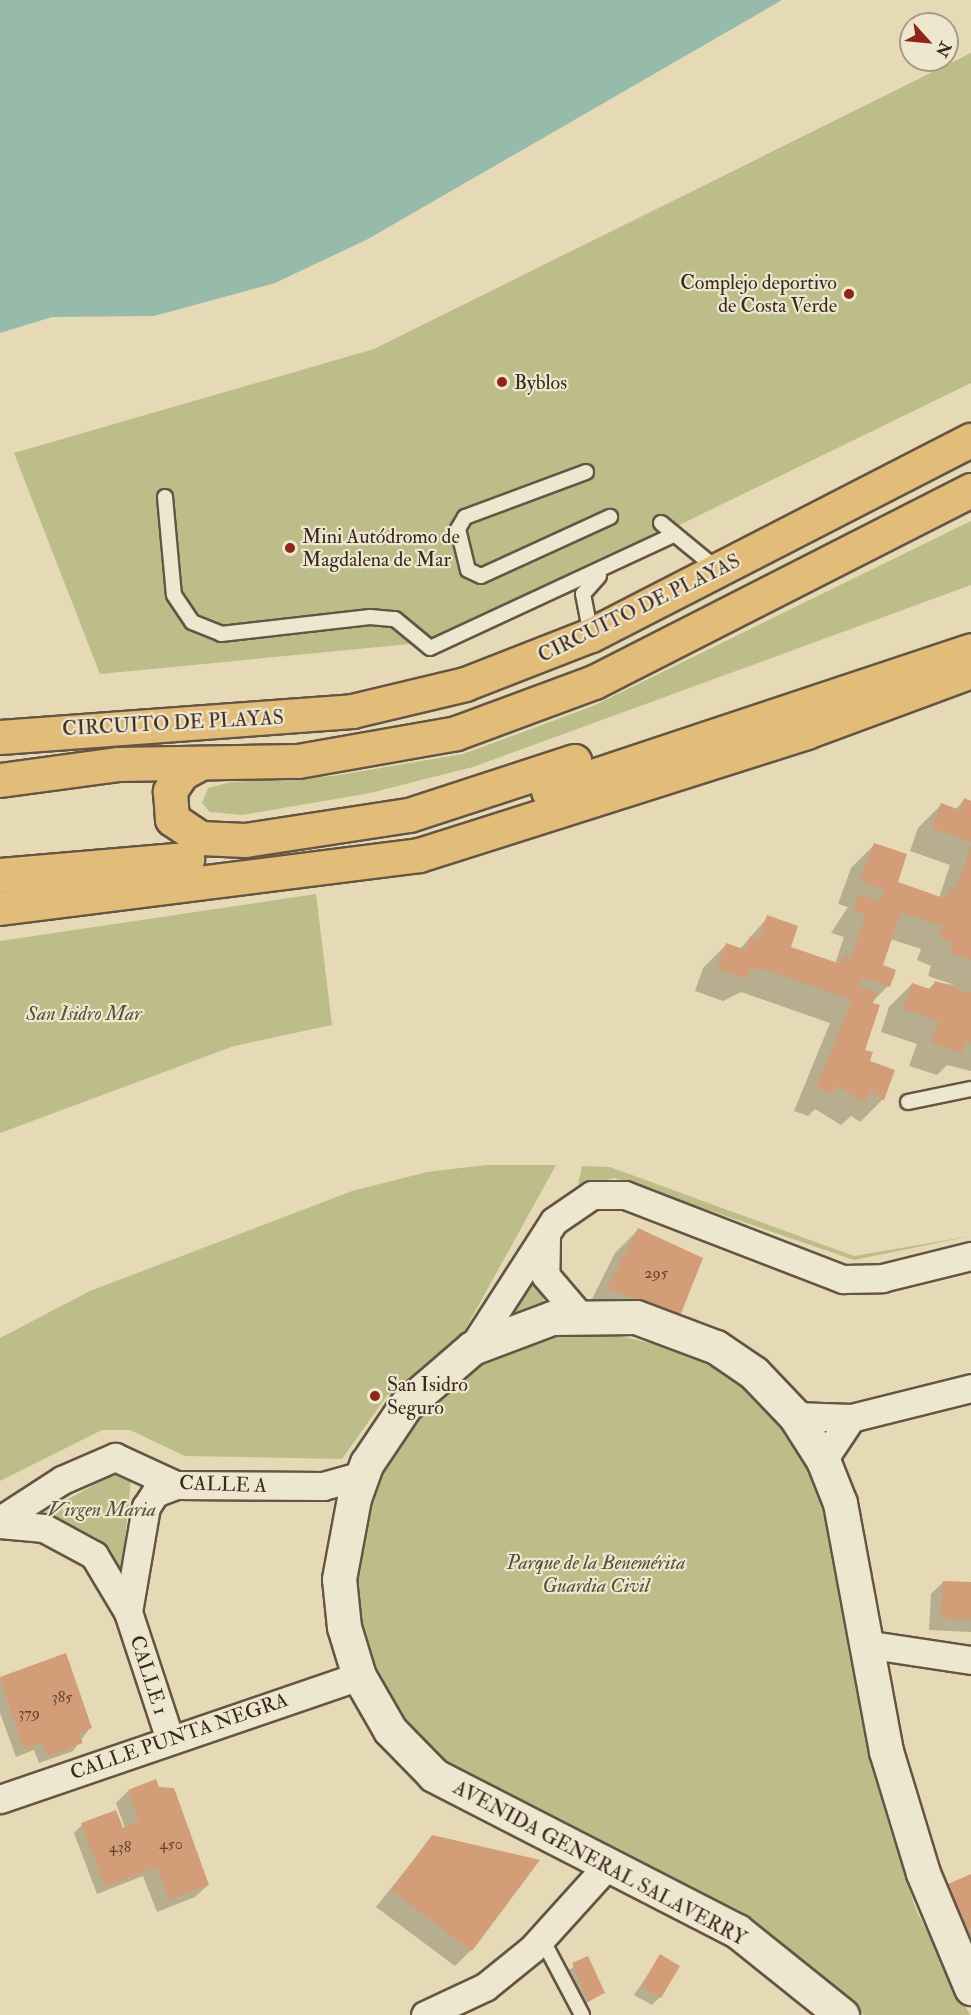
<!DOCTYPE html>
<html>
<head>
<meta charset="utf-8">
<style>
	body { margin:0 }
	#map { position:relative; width:971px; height:2015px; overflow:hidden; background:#e5dab5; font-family:"IM FELL Double Pica",serif }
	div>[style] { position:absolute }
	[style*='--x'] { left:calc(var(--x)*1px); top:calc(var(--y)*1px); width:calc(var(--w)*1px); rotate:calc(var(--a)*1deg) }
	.green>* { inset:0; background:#bcbd88 }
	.water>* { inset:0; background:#96bbab }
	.shadow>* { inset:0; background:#0003 }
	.building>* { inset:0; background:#d29d77 }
	.roads { filter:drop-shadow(2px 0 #665444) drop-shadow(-2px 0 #665444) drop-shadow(0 2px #665444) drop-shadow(0 -2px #665444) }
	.lane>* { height:14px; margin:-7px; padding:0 7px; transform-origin:7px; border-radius:7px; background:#eee7cf }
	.street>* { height:27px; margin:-13.5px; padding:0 13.5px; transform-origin:13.5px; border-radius:13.5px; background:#eee7cf }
	.secondary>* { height:33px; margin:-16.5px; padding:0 16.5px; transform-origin:16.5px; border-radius:16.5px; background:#eee7cf }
	.highway>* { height:33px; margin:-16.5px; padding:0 16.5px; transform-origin:16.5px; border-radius:16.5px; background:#e2bd7a }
	.dots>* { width:16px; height:16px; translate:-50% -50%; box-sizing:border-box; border:3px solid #eee7cf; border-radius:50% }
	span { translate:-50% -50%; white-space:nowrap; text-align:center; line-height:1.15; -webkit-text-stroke:4.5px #eee7cf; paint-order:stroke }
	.number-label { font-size:16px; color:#624435 }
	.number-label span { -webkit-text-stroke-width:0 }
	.poi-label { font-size:20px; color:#3c271f }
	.right { translate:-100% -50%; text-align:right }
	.left { translate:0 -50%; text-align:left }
	.street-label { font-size:20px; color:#3c271f }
	.park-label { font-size:20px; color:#5c4c39; font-style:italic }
	.north { position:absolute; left:899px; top:12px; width:60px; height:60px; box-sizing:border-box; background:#eee7cf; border:2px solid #a79a89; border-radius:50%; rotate:117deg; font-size:16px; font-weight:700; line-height:24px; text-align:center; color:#3c271f }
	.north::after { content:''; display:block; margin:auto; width:21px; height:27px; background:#8f2418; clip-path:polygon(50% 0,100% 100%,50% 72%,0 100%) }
</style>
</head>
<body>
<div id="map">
	<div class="green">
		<div style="clip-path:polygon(971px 53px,971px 383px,441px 641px,100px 674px,14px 453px,374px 349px)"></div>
		<div style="clip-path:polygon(971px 521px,971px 585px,473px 767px,370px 793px,243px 815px,210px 812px,202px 803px,208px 788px,231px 782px,333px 776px,463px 754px,593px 706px)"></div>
		<div style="clip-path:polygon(316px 894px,332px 1025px,234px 1046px,0 1133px,0 941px)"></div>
		<div style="clip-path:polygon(486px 1165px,556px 1165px,461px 1337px,386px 1397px,342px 1459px,185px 1456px,130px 1430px,102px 1430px,0 1481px,0 1338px,90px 1291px,352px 1191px,427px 1172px)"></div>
		<div style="clip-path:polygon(582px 1166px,610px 1167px,854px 1256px,971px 1236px,854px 1260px,615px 1178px,578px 1185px)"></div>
		<div style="clip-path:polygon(533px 1271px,544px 1301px,537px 1309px,504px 1317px)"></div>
		<div style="clip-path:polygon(580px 1333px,621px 1336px,677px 1350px,728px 1375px,788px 1432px,817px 1479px,886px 1816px,916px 1910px,970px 2015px,864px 2015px,757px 1930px,653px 1869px,479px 1784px,427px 1746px,382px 1692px,363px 1639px,356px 1587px,365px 1497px,385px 1460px,433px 1394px,506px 1350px,536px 1338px)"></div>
		<div style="clip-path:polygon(119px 1471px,131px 1480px,122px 1570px,97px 1538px,45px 1512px)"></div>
	</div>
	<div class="water">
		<div style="clip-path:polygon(0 0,782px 0,368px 239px,275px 283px,154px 316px,52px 317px,0 333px)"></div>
	</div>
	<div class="shadow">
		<div style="clip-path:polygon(964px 800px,971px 802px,971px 1071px,947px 1065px,937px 1075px,909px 1066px,917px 1044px,881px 1032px,889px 1007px,912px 984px,928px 990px,935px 982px,955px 985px,928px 976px,931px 966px,917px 960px,921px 949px,890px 939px,881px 966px,888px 986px,872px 1002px,863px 1050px,868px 1062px,893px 1071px,883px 1099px,860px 1122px,851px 1116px,841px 1125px,815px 1109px,808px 1116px,794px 1111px,830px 1023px,741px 992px,723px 1001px,695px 991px,703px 968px,726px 945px,739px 950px,768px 917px,789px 948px,835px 964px,844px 937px,831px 933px,848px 907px,838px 904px,851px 868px,874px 845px,896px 883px,939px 898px,950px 865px,910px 851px,918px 828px,941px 805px,955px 810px)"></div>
		<div style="clip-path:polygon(638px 1230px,678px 1316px,586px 1311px,615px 1253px)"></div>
		<div style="clip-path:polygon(943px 1582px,971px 1584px,971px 1632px,929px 1630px,931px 1594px)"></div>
		<div style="clip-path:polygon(65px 1655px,90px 1728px,73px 1751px,39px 1763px,34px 1750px,16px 1757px,0 1713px,0 1679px)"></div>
		<div style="clip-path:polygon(128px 1791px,208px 1885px,195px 1897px,157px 1912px,143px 1876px,97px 1894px,74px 1833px,82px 1825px,125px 1828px,116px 1803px)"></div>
		<div style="clip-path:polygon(432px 1837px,471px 1950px,455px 1966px,376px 1907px)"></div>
		<div style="clip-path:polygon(971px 1876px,971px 1975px,932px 1902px,948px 1886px)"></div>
		<div style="clip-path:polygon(661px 1956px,660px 1997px,652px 2005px,634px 1995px)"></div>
		<div style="clip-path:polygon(588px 1958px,603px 1993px,579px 2008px,564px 1973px)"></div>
	</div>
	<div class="building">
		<div style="clip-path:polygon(964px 798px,971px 801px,971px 842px,932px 828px,941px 803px,960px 810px)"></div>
		<div style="clip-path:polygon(874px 843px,907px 854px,898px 882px,946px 899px,950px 887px,956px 889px,971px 846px,971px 960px,950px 953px,953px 943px,939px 937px,943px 926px,901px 912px,883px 965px,896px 970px,890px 987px,862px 977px,859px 986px,877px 992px,873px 1003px,880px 1005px,865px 1050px,873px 1052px,870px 1061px,895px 1070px,884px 1100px,870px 1090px,865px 1103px,836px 1085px,833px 1093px,816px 1088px,852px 1000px,764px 969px,751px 969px,747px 979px,717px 968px,726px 943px,746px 950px,750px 936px,759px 939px,767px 915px,798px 926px,791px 947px,841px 964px,844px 955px,851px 958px,866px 914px,853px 910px,859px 894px,880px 902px,885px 890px,860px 881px)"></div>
		<div style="clip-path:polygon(935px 981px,971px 993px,971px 1043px,966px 1041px,962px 1053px,931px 1043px,939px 1021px,903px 1009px,912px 983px,932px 990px)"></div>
		<div style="clip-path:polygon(638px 1228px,703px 1258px,680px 1316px,607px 1288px)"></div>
		<div style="clip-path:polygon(943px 1581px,971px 1582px,971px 1619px,941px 1618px)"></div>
		<div style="clip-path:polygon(66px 1653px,92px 1728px,79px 1733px,83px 1743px,47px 1756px,42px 1743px,24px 1750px,0 1677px)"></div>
		<div style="clip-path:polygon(156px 1779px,159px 1787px,174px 1788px,209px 1885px,169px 1900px,157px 1867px,105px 1887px,81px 1823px,116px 1810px,123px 1828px,139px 1821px,128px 1790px)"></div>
		<div style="clip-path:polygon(432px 1835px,540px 1860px,472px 1951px,391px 1890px)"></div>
		<div style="clip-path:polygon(971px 1874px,971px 1936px,948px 1884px)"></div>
		<div style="clip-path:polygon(660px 1954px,680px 1966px,661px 1998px,641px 1986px)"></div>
		<div style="clip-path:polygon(588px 1956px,605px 1993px,588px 2001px,572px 1963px)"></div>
	</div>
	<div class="roads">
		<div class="lane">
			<div style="--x:586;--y:472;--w:129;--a:159.6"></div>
			<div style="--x:465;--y:517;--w:14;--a:120"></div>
			<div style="--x:458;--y:529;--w:42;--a:76.3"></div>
			<div style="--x:468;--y:570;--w:14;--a:25"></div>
			<div style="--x:481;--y:576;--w:142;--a:-24.6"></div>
			<div style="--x:165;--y:497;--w:98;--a:84.8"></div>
			<div style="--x:174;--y:595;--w:32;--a:56"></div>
			<div style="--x:192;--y:622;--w:31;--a:22"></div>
			<div style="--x:221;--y:634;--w:150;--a:-6.5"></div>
			<div style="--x:370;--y:617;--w:25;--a:5"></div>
			<div style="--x:395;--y:619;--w:45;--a:39.6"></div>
			<div style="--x:430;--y:648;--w:268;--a:-24.9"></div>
			<div style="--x:661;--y:523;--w:72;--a:39.4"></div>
			<div style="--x:591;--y:635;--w:42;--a:-101"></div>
			<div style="--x:583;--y:594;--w:24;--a:-48"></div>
			<div style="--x:908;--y:1102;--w:64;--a:-11.7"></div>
			<div style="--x:542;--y:1939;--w:86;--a:62.2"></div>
		</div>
		<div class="street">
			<div style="--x:546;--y:1236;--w:39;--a:91"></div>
			<div style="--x:545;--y:1275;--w:52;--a:49.6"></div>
			<div style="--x:472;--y:1348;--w:151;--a:-57.2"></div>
			<div style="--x:554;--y:1221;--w:46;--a:-34.4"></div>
			<div style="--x:592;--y:1195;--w:33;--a:0"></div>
			<div style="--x:625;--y:1195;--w:234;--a:21.1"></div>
			<div style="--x:843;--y:1279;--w:39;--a:-1"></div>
			<div style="--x:882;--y:1278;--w:92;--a:-13.9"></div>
			<div style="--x:795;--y:1416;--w:56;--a:2"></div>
			<div style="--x:851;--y:1418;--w:124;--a:-14"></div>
			<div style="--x:823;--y:1460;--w:50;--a:-56.3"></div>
			<div style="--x:0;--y:1520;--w:74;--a:-32.8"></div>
			<div style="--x:62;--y:1480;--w:58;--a:-23.5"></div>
			<div style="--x:115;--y:1457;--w:67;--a:24.7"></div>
			<div style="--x:176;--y:1485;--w:147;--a:0.4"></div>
			<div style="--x:323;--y:1486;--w:41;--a:-15.4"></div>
			<div style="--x:0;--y:1524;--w:44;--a:5.2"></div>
			<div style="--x:44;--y:1528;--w:57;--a:28.4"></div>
			<div style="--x:94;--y:1555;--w:66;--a:59.2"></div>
			<div style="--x:128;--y:1612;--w:132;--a:71.8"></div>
			<div style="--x:128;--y:1612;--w:107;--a:-80.3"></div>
			<div style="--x:146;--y:1507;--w:17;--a:-57"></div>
			<div style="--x:155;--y:1493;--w:22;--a:-21"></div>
			<div style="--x:865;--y:1644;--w:107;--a:8.6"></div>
			<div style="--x:0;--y:1799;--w:379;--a:-18.9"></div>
			<div style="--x:425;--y:2015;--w:66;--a:-25"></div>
			<div style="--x:485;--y:1987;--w:60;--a:-39"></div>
			<div style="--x:532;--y:1949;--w:110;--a:-47.9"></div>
		</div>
		<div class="secondary">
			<div style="--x:842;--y:2015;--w:134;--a:-141.3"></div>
			<div style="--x:737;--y:1931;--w:341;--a:-152.8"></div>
			<div style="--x:434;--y:1775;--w:63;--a:-134.4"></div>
			<div style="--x:390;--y:1730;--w:62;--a:-119.9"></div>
			<div style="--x:359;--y:1676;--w:51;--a:-107"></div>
			<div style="--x:344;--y:1627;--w:48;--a:-95.9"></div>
			<div style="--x:339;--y:1579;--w:82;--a:-79.5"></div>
			<div style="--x:354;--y:1498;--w:37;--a:-70"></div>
			<div style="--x:367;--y:1463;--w:70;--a:-56.1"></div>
			<div style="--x:406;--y:1405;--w:87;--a:-40.8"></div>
			<div style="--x:472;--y:1348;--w:85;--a:-20.6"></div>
			<div style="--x:552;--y:1318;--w:84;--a:-0.7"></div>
			<div style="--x:636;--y:1317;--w:85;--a:20.6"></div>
			<div style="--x:716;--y:1347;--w:46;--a:34.4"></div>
			<div style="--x:754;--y:1373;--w:59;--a:46.4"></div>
			<div style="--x:795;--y:1416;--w:52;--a:57.5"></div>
			<div style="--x:823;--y:1460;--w:46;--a:68.4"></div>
			<div style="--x:840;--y:1503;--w:252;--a:79.5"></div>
			<div style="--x:886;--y:1751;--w:127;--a:73.1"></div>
			<div style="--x:923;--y:1873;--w:125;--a:67.3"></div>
		</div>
		<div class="highway">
			<div style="--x:0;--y:737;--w:353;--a:-4.2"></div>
			<div style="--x:352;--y:711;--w:116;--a:-13.4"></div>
			<div style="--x:465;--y:684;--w:135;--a:-21.3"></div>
			<div style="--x:591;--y:635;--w:427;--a:-27.2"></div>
			<div style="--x:199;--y:764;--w:19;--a:152"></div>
			<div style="--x:182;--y:773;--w:22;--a:124"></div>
			<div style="--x:170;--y:791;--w:28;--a:86"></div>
			<div style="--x:172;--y:819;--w:34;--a:34"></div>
			<div style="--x:200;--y:838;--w:45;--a:2.5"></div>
			<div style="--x:245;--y:840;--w:166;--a:-8.7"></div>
			<div style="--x:409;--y:815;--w:174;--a:-18.1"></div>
			<div style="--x:0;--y:780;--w:120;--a:-7.7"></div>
			<div style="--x:119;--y:764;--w:179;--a:-1"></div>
			<div style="--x:298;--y:761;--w:160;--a:-10"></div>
			<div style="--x:456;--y:733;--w:147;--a:-20.3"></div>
			<div style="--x:594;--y:682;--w:423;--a:-27"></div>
			<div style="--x:548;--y:791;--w:446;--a:-18.4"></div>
			<div style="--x:0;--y:875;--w:188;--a:-4.9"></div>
			<div style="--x:0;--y:908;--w:422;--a:-7.2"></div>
			<div style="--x:419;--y:855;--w:406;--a:-17.6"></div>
			<div style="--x:806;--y:732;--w:176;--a:-20.3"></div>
		</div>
	</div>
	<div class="dots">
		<div style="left:849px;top:294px;background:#8f2418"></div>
		<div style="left:502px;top:382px;background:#8f2418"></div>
		<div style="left:290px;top:548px;background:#8f2418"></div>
		<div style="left:375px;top:1396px;background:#8f2418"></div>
	</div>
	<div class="number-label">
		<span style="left:656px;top:1273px">295</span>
		<span style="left:62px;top:1697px">385</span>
		<span style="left:29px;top:1713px">379</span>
		<span style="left:171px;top:1844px">450</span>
		<span style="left:120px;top:1847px">438</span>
	</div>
	<div class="poi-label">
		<span class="right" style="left:837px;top:294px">Complejo deportivo<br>de Costa Verde</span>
		<span class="left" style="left:514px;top:382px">Byblos</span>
		<span class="left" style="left:302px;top:548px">Mini Autódromo de<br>Magdalena de Mar</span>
		<span class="left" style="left:387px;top:1396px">San Isidro<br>Seguro</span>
	</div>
	<div class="street-label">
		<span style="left:639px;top:608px;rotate:-26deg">CIRCUITO DE PLAYAS</span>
		<span style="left:173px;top:723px;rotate:-3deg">CIRCUITO DE PLAYAS</span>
		<span style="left:223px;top:1484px;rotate:2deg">CALLE A</span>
		<span style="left:149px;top:1675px;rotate:72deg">CALLE 1</span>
		<span style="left:179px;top:1736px;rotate:-19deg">CALLE PUNTA NEGRA</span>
		<span style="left:600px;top:1863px;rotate:28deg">AVENIDA GENERAL SALAVERRY</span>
	</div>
	<div class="park-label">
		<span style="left:84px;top:1013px">San Isidro Mar</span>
		<span style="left:102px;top:1509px">Virgen Maria</span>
		<span style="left:596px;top:1574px">Parque de la Benemérita<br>Guardia Civil</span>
	</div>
	<div class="north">N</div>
</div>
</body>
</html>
